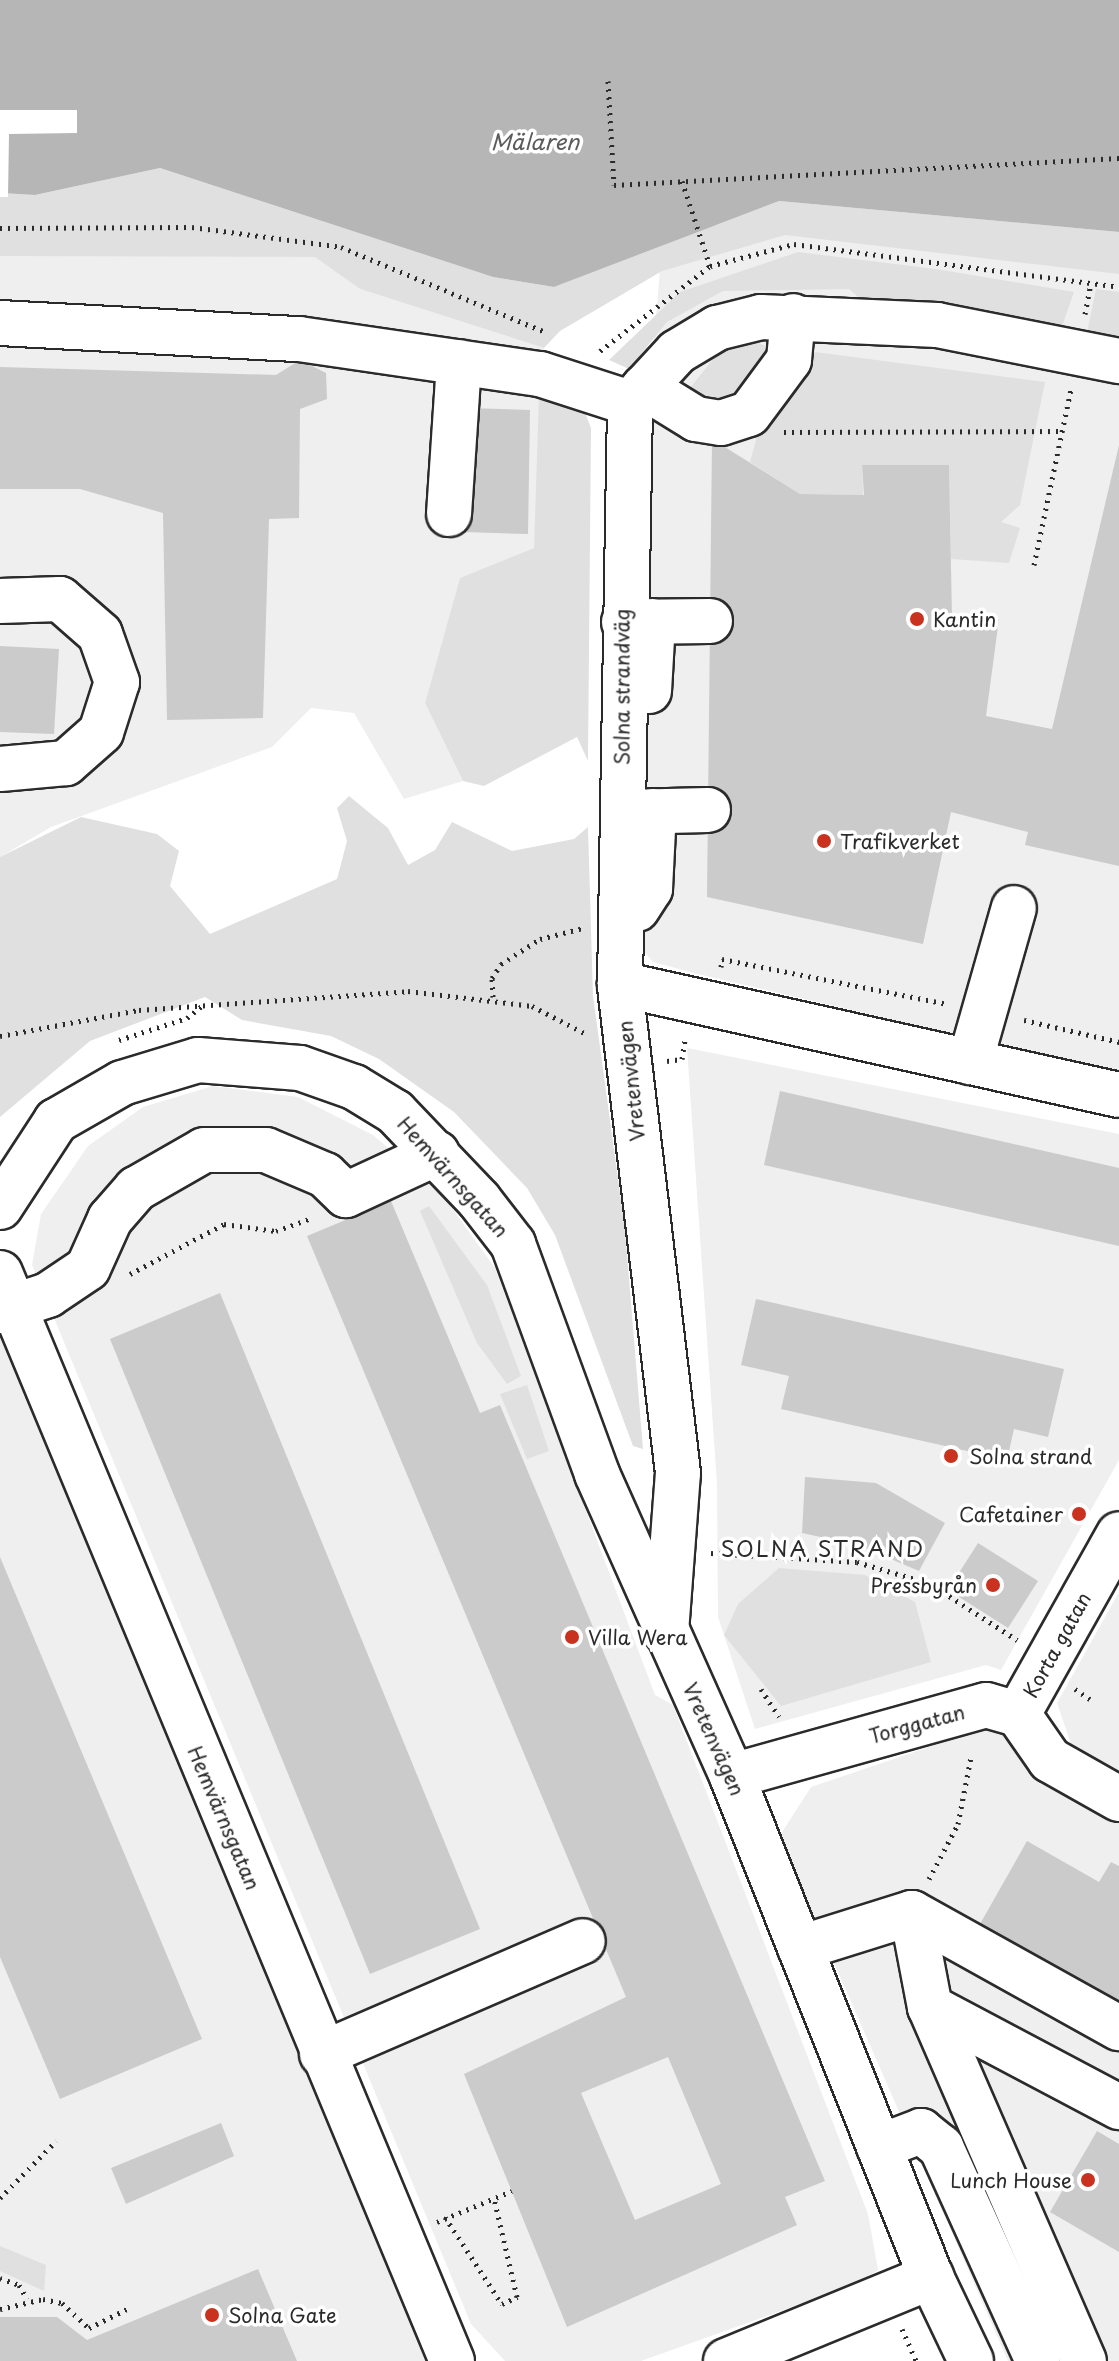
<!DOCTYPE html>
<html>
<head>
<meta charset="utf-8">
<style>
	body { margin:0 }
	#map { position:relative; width:1119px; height:2361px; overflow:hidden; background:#fff; font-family:"Playpen Sans",sans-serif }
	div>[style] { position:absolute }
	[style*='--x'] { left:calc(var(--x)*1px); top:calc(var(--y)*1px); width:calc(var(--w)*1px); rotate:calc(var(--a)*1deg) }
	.built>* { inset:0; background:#efefef }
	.green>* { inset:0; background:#e0e0e0 }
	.water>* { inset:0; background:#b6b6b6 }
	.pier>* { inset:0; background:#fff }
	.building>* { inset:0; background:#cbcbcb }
	.path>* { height:5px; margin-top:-2.5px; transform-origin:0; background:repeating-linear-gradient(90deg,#2b2b2b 0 2px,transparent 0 8px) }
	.roads { filter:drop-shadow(2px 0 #2b2b2b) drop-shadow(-2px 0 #2b2b2b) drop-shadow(0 2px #2b2b2b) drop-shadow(0 -2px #2b2b2b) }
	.minor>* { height:44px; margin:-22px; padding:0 22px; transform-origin:22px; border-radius:22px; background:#fff }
	.dots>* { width:22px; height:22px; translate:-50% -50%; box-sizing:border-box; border:4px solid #fff; border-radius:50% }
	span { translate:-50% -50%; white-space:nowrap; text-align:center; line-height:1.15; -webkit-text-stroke:7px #fff; paint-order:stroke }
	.poi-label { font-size:20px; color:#2b2b2b }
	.left { translate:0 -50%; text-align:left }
	.right { translate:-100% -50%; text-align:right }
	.street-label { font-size:20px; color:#2b2b2b }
	.water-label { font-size:22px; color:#5c5c5c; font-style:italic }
	.neighbourhood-label { font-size:22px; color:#2b2b2b; letter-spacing:2px }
</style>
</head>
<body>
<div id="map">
	<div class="built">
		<div style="clip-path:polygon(698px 226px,1119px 232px,1119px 1073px,694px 973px,653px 962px,640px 947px,646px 442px,662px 244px)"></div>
		<div style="clip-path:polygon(112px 252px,316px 257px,360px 289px,544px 348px,534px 548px,460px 579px,425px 703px,463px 781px,404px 799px,354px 713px,311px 708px,272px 747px,51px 827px,0 857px,0 256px)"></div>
		<div style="clip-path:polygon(687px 1048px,1119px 1134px,1119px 1460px,1001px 1670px,986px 1665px,755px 1729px,718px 1617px,717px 1484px)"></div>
		<div style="clip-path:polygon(213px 1086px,298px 1097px,373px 1135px,441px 1193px,495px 1268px,655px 1695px,673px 1705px,868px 2214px,878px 2270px,856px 2284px,641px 2361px,505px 2361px,471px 2324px,32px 1265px,41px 1214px,88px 1146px,143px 1107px)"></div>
		<div style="clip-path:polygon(0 1326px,432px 2361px,0 2361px)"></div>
		<div style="clip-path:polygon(1119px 1592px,1119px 2361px,1008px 2361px,779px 1837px,811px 1787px,1000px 1723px,1063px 1759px,1071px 1744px,1057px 1703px)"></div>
	</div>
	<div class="green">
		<div style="clip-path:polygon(160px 168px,493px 277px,554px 287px,779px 201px,1119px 232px,1119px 274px,785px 235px,662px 271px,560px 331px,544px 348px,360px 289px,315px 257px,0 256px,0 193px,35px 195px)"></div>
		<div style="clip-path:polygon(798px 252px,936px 269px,1074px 292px,1061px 329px,864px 302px,849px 289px,723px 291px,667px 322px,629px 369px,609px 360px,680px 292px)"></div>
		<div style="clip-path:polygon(1096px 289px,1119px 292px,1119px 342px,1086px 338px)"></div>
		<div style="clip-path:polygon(756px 342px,775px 350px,742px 406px,698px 398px,690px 388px,718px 353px)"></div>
		<div style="clip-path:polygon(815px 352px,1045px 382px,1020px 505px,1001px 522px,1020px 528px,1009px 563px,951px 559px,949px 465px,862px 465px,863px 495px,800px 494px,750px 462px,760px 425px)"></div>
		<div style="clip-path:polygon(539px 395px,582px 405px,591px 428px,588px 761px,577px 737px,484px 786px,463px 781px,425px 703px,460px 578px,534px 548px)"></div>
		<div style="clip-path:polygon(349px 796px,388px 828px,408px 865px,435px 850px,452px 822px,512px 851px,574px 839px,588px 827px,593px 996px,625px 1230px,643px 1449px,633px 1446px,555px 1235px,527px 1188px,454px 1112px,379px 1059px,331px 1036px,242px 1020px,205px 997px,90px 1041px,0 1117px,0 857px,81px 817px,157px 834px,179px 851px,170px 886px,210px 934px,337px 879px,347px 841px,337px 808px)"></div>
		<div style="clip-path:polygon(429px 1206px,487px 1285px,521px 1376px,507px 1384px,477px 1343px,420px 1211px)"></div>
		<div style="clip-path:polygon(527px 1385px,549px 1451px,527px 1459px,500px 1394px)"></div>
		<div style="clip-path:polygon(779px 1568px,865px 1575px,915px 1602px,931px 1662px,781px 1706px,724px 1635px,738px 1604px)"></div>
		<div style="clip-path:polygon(0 2246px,46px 2265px,44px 2291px,0 2271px)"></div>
	</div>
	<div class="water">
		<div style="clip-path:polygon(0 0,1119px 0,1119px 232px,779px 201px,554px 287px,493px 277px,160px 168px,35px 195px,0 193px)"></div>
	</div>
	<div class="pier">
		<div style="clip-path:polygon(0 110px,77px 110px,77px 133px,9px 134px,8px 197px,0 197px)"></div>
	</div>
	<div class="building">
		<div style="clip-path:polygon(300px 360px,326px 373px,327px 399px,300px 409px,299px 518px,269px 519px,263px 718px,167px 720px,163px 513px,80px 489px,0 489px,0 367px,276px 375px)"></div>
		<div style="clip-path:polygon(467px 408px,530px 410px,528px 534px,464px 532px)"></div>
		<div style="clip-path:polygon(712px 439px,800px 494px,864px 495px,862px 465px,949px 465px,952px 617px,999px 619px,986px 716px,1052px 729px,1119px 445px,1119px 866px,1025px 845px,1028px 832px,951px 812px,923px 944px,707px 897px)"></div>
		<div style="clip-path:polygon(0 646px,59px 649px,54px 734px,0 732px)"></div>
		<div style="clip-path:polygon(780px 1091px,1119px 1168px,1119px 1246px,764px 1165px)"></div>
		<div style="clip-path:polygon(evenodd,391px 1201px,480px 1413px,500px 1405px,825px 2181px,785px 2197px,797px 2225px,567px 2327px,464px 2074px,626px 1997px,307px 1236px,391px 1201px,668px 2057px,721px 2184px,635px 2220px,581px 2093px,668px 2057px)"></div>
		<div style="clip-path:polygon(220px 1293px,480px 1929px,370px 1974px,110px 1339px)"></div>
		<div style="clip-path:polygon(756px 1299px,1064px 1369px,1048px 1437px,1014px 1429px,1007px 1460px,781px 1409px,789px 1376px,741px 1365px)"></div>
		<div style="clip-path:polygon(805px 1477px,876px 1483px,945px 1523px,919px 1571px,858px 1545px,802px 1533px)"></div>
		<div style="clip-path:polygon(978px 1543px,1038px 1581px,1008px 1628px,948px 1590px)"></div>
		<div style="clip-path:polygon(0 1557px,202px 2039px,60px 2099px,0 1957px)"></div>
		<div style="clip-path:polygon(1027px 1841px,1099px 1882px,1111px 1862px,1119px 1866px,1119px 2002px,980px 1924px)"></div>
		<div style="clip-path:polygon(221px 2123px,234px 2156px,126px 2204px,111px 2168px)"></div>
		<div style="clip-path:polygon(1097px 2131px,1119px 2144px,1119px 2252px,1050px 2212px)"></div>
		<div style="clip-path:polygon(258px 2269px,297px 2361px,0 2361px,0 2317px,57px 2317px,87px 2340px)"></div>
	</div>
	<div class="path">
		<div style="--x:608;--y:81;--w:104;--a:86.7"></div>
		<div style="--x:614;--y:185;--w:506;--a:-3.06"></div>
		<div style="--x:682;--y:181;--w:89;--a:71.8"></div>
		<div style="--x:0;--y:228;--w:192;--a:-0.3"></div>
		<div style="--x:192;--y:227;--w:150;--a:7.6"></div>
		<div style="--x:341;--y:247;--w:221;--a:22.6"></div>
		<div style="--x:1085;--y:314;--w:31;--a:-79"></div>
		<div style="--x:600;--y:351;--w:139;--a:-37.7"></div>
		<div style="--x:710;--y:266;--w:87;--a:-14.7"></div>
		<div style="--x:794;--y:244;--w:328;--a:7.5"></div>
		<div style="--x:784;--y:432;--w:279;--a:-0.2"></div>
		<div style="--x:1034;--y:565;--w:179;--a:-78.1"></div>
		<div style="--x:721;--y:967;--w:8;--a:-83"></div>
		<div style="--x:722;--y:959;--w:230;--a:11.3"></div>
		<div style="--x:493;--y:997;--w:19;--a:-93"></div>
		<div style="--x:492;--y:978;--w:17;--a:-57"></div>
		<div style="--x:501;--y:964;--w:46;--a:-32.7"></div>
		<div style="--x:540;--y:939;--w:44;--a:-14.3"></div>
		<div style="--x:1024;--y:1020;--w:98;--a:13"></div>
		<div style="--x:0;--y:1036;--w:141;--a:-10.6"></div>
		<div style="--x:139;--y:1010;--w:270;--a:-4"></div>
		<div style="--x:408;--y:991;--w:125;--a:6.9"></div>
		<div style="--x:532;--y:1006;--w:61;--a:27.4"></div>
		<div style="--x:119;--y:1040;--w:71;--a:-17.9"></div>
		<div style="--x:187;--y:1018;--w:22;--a:-39"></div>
		<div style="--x:667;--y:1061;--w:15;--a:-8"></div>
		<div style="--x:682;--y:1059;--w:19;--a:-81"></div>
		<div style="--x:130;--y:1274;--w:106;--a:-28"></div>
		<div style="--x:224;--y:1224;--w:52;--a:7.7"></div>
		<div style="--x:276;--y:1231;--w:38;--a:-20"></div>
		<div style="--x:711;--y:1553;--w:146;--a:3.5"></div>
		<div style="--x:857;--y:1562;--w:75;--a:16.3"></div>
		<div style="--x:929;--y:1583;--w:105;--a:32.9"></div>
		<div style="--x:761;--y:1689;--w:33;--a:57"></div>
		<div style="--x:1075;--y:1689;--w:18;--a:34"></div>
		<div style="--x:929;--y:1879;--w:62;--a:-62.2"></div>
		<div style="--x:958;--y:1824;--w:68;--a:-79"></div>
		<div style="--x:0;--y:2198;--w:80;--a:-45.5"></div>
		<div style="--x:445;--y:2217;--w:104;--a:56.8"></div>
		<div style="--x:502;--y:2304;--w:17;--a:-25"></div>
		<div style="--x:517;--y:2297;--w:102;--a:-103.1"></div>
		<div style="--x:437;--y:2222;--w:81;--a:-22.5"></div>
		<div style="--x:0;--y:2278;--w:20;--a:20"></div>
		<div style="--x:19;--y:2285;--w:16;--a:60"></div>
		<div style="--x:0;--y:2309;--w:44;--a:-13.1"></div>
		<div style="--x:43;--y:2299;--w:19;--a:12"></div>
		<div style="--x:62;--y:2303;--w:37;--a:43"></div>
		<div style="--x:89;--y:2328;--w:47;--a:-26.6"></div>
		<div style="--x:902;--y:2329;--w:35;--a:66"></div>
	</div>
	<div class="roads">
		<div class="minor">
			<div style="--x:0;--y:323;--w:299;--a:3.1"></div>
			<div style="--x:299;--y:339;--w:244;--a:8.3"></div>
			<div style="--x:540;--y:374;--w:95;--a:17.9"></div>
			<div style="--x:644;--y:387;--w:61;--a:31.6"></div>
			<div style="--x:696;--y:419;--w:25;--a:9"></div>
			<div style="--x:721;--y:423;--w:29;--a:-18"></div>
			<div style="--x:749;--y:414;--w:67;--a:-53.5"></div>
			<div style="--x:789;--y:360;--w:44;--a:-84.8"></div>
			<div style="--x:449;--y:514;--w:152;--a:-86.2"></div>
			<div style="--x:0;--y:601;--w:60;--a:-1.9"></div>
			<div style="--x:60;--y:599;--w:53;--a:41.2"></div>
			<div style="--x:100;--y:634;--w:51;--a:70.5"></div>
			<div style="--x:117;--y:682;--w:52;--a:107.7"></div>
			<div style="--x:101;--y:732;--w:47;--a:138.5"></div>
			<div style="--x:66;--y:763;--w:66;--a:174.8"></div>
			<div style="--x:624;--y:622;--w:86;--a:-0.7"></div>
			<div style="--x:649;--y:691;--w:70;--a:-86.7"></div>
			<div style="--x:626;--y:812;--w:82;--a:-1.4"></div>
			<div style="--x:637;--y:909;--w:24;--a:-57"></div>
			<div style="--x:650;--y:889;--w:78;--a:-87.1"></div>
			<div style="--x:620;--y:984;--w:511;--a:12.54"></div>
			<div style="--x:970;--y:1062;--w:160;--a:-74.1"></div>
			<div style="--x:0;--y:1207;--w:103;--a:-56.9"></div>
			<div style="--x:56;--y:1121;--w:76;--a:-29.9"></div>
			<div style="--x:122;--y:1083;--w:79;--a:-16.8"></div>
			<div style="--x:198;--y:1060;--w:102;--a:4.5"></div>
			<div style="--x:300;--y:1068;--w:57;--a:19.4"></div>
			<div style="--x:354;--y:1087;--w:48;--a:31.4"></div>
			<div style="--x:395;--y:1112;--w:122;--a:46.3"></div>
			<div style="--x:479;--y:1200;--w:56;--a:52.3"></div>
			<div style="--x:513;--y:1244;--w:245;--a:69.9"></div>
			<div style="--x:597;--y:1474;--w:331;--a:65.9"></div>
			<div style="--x:732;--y:1776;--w:539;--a:68.34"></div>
			<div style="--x:931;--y:2277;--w:93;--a:64.5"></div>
			<div style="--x:0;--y:1273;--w:1178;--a:67.44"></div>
			<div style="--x:0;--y:1311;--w:51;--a:-18.4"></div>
			<div style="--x:48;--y:1295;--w:48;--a:-34"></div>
			<div style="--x:88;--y:1268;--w:54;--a:-65.8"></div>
			<div style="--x:110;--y:1219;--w:40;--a:-49"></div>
			<div style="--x:136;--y:1189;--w:78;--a:-29.8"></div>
			<div style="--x:204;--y:1150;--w:62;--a:0"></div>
			<div style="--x:266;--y:1150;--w:64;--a:23"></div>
			<div style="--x:325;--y:1175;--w:29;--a:44"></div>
			<div style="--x:346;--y:1195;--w:100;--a:-24.8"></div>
			<div style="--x:666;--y:1632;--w:159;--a:-85.7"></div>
			<div style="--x:678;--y:1473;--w:492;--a:-96.8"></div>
			<div style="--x:620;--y:984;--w:581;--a:-89.01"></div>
			<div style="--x:630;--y:403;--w:69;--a:-47.3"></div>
			<div style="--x:677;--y:352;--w:47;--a:-31"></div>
			<div style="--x:717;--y:328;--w:45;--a:-14"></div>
			<div style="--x:761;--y:317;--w:176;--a:2.6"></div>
			<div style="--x:937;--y:325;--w:186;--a:11.2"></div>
			<div style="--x:1018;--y:1714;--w:206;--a:-60.7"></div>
			<div style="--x:732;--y:1776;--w:264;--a:-15.6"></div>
			<div style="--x:986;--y:1705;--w:33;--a:16"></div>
			<div style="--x:1018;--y:1714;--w:56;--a:55.2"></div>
			<div style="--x:1050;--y:1760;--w:79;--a:29.5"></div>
			<div style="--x:912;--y:1913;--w:237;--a:29.1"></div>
			<div style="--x:800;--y:1948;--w:117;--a:-17.4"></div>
			<div style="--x:912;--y:1913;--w:96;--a:79.2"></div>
			<div style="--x:930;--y:2007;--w:386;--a:66.5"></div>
			<div style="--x:930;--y:2007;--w:214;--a:27.9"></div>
			<div style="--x:322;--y:2054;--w:284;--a:-23.4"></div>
			<div style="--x:879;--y:2147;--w:45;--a:-20.9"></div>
			<div style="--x:921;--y:2131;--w:26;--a:39"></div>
			<div style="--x:941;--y:2147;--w:235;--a:65.6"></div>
			<div style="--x:726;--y:2361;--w:222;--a:-22.3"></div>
		</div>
	</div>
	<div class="dots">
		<div style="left:917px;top:619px;background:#c8321e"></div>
		<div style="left:824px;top:841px;background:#c8321e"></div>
		<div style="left:951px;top:1456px;background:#c8321e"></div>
		<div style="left:1079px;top:1514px;background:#c8321e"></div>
		<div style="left:993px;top:1585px;background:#c8321e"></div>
		<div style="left:572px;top:1637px;background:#c8321e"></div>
		<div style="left:1088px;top:2180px;background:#c8321e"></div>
		<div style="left:212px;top:2315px;background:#c8321e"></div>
	</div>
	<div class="poi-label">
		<span class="left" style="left:933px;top:619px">Kantin</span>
		<span class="left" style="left:840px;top:841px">Trafikverket</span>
		<span class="left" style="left:969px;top:1456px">Solna strand</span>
		<span class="right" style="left:1063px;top:1514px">Cafetainer</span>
		<span class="right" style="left:977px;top:1585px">Pressbyrån</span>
		<span class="left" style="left:588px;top:1637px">Villa Wera</span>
		<span class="right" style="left:1072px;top:2180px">Lunch House</span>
		<span class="left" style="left:228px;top:2315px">Solna Gate</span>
	</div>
	<div class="street-label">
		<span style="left:622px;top:687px;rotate:-90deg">Solna strandväg</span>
		<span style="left:631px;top:1081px;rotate:-96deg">Vretenvägen</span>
		<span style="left:453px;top:1177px;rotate:48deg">Hemvärnsgatan</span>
		<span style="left:1057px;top:1645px;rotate:-61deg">Korta gatan</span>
		<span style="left:917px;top:1724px;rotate:-15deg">Torggatan</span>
		<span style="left:714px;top:1739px;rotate:66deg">Vretenvägen</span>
		<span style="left:224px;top:1818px;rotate:67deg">Hemvärnsgatan</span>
	</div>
	<div class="water-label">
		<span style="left:535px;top:141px">Mälaren</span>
	</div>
	<div class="neighbourhood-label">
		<span style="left:823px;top:1548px">SOLNA STRAND</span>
	</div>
</div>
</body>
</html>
